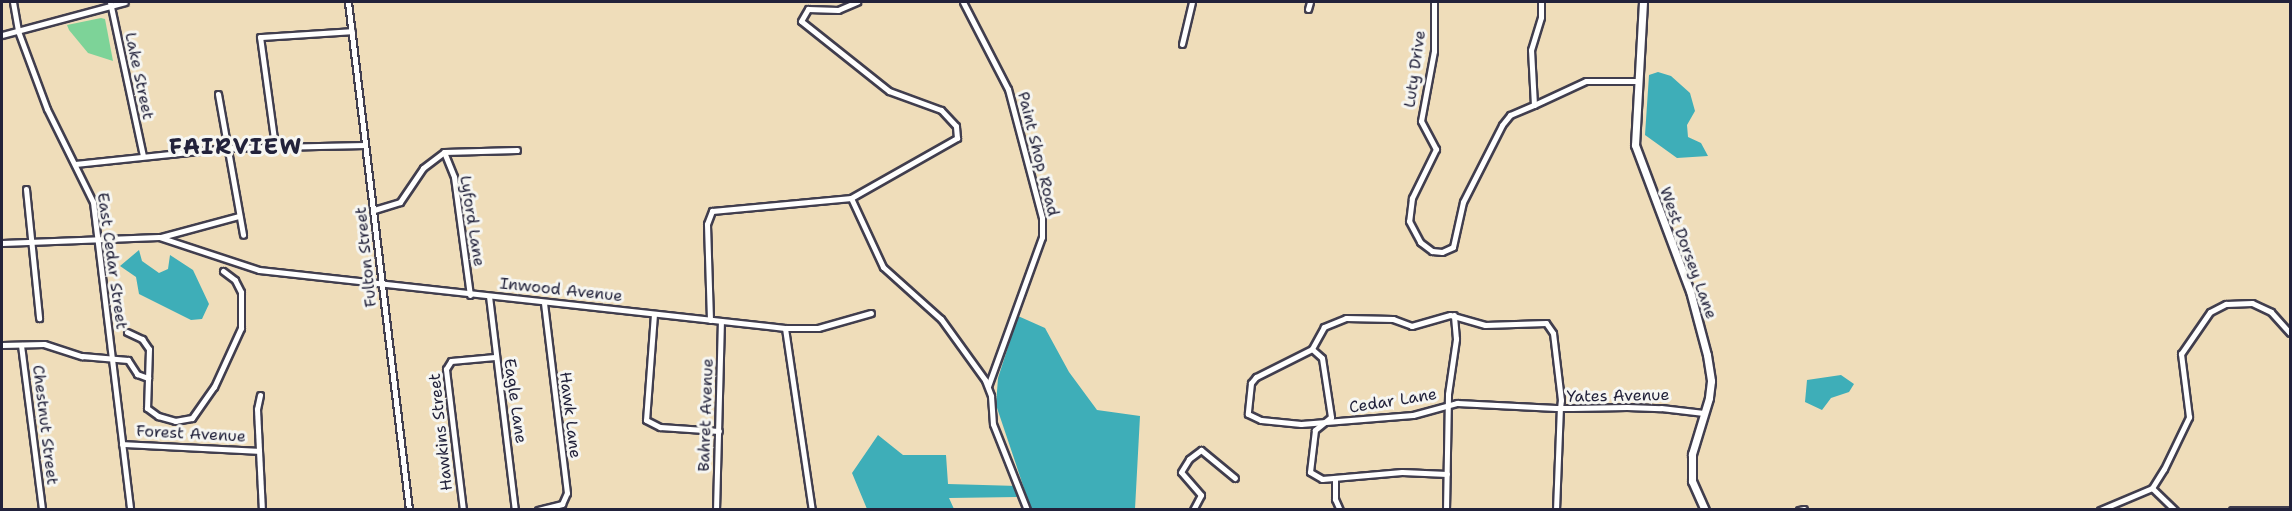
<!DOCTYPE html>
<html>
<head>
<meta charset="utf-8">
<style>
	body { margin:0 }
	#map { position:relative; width:2292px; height:511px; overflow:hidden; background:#efddba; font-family:"Shantell Sans",sans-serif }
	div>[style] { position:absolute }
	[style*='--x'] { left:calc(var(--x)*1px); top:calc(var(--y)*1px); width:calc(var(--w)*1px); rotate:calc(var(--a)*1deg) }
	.green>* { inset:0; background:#7dd398 }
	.water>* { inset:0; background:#3eaeb8 }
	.roads { filter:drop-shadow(2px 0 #413e4e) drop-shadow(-2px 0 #413e4e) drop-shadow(0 2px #413e4e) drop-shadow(0 -2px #413e4e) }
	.street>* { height:5px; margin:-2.5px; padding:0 2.5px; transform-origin:2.5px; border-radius:2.5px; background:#fff }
	.secondary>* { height:7px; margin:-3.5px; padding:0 3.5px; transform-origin:3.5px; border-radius:3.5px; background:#fff }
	span { translate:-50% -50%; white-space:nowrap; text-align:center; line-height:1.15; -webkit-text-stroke:6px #f6f6f2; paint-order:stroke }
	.street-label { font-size:16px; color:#22223b }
	.district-label { font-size:22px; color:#22223b; font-weight:700; letter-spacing:1.5px }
	.frame { position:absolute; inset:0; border:3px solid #22223b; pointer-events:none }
</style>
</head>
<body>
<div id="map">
	<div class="green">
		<div style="clip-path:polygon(101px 18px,105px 19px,113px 61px,88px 53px,69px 30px,67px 25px)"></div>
	</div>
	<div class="water">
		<div style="clip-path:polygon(1658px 72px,1671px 76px,1690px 93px,1695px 111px,1687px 125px,1688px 137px,1701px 143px,1708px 156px,1677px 158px,1645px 135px,1649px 75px)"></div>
		<div style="clip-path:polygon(139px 250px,142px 261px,159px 273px,168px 269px,170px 255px,193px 270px,209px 304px,202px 319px,191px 320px,139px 294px,136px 277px,120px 266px)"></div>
		<div style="clip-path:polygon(1018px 316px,1045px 328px,1069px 372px,1097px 410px,1140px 416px,1135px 509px,1031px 509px,996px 405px,998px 378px)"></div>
		<div style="clip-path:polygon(1841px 375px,1854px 384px,1849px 392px,1831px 398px,1822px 410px,1805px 402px,1807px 380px)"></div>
		<div style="clip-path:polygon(878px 435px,903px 455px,946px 455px,948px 484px,1018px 486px,1022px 497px,949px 498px,954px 509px,867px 509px,852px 473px)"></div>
	</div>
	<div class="roads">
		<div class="street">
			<div style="--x:13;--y:2;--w:29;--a:80"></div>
			<div style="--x:18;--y:31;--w:83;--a:69.6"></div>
			<div style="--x:47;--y:109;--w:104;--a:63.7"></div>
			<div style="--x:93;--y:202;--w:310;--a:83.1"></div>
			<div style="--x:110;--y:2;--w:157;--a:77.9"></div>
			<div style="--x:348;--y:2;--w:512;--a:83.15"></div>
			<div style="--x:963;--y:2;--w:98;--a:62.7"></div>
			<div style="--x:1008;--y:89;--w:133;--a:75.2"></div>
			<div style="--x:1042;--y:218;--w:19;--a:90"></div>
			<div style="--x:1042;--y:237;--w:158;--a:109.9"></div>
			<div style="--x:1434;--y:2;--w:49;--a:90"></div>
			<div style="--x:1434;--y:51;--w:71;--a:100.5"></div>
			<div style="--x:1421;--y:121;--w:32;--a:62"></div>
			<div style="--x:1436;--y:149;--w:55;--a:116.1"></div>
			<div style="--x:1412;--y:198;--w:23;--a:97"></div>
			<div style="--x:1409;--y:221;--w:24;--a:62"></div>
			<div style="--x:1420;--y:242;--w:15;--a:37"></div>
			<div style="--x:1432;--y:251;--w:10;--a:6"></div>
			<div style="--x:1442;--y:252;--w:12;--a:-24"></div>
			<div style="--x:1453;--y:247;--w:46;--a:-77.5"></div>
			<div style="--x:1463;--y:202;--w:86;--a:-63.1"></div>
			<div style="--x:1502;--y:125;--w:13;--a:-51"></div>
			<div style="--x:1510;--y:115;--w:26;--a:-23"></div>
			<div style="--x:1534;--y:105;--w:55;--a:-93.1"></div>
			<div style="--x:1531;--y:50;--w:34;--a:-73"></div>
			<div style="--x:1541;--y:17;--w:15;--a:-90"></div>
			<div style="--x:1308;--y:9;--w:7;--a:-74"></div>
			<div style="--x:2;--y:35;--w:127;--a:-15"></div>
			<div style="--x:1182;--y:44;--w:43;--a:-76.6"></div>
			<div style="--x:218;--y:94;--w:143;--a:79.9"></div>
			<div style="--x:1534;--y:105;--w:57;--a:-24.8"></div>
			<div style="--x:1586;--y:81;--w:52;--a:0"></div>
			<div style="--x:275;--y:146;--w:110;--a:-97.8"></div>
			<div style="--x:260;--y:37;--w:92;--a:-3.7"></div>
			<div style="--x:444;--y:152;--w:27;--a:68"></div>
			<div style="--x:454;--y:177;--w:119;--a:82.3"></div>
			<div style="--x:75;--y:164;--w:153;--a:-6"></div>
			<div style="--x:227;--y:148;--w:138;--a:-1.2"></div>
			<div style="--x:26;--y:189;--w:130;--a:84.2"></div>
			<div style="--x:851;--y:198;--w:76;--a:65.1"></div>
			<div style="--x:883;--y:267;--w:78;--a:41.9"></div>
			<div style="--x:941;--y:319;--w:75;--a:54.2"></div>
			<div style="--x:985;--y:380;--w:17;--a:69"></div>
			<div style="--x:991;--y:396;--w:28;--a:86"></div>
			<div style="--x:993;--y:424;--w:92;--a:68.4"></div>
			<div style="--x:374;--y:210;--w:27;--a:-17"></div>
			<div style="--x:400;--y:202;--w:41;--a:-55.9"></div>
			<div style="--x:423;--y:168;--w:26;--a:-37"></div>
			<div style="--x:444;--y:152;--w:73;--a:-1.6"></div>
			<div style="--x:161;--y:237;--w:81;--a:-15.1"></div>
			<div style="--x:2;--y:243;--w:157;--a:-2.2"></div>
			<div style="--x:159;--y:237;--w:105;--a:18.3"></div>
			<div style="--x:259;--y:270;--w:529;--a:6.29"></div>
			<div style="--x:785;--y:328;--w:33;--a:0"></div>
			<div style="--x:818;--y:328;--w:55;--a:-15.8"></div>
			<div style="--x:489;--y:296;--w:216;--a:83.1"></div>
			<div style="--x:654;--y:314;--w:106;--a:94.3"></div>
			<div style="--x:646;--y:420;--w:16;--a:27"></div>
			<div style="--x:660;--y:427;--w:59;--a:3.9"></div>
			<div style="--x:710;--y:320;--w:96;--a:-91.8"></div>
			<div style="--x:707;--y:224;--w:14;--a:-69"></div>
			<div style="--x:712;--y:211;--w:140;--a:-5.3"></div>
			<div style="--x:851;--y:198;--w:122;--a:-29.5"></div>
			<div style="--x:957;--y:138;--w:12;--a:-95"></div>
			<div style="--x:956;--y:126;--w:22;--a:-133"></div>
			<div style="--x:941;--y:110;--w:55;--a:-159.9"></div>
			<div style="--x:889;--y:91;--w:112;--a:-141.5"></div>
			<div style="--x:801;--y:21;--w:14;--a:-60"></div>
			<div style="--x:808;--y:9;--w:30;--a:2"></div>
			<div style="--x:838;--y:10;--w:21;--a:-23"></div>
			<div style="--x:785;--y:328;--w:184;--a:81.6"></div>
			<div style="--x:127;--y:332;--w:17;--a:25"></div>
			<div style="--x:142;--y:339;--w:12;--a:55"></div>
			<div style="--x:149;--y:349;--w:59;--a:91.9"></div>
			<div style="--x:147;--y:408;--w:14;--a:36"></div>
			<div style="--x:158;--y:416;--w:18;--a:16"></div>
			<div style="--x:175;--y:421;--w:17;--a:-10"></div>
			<div style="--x:192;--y:418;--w:38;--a:-55"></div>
			<div style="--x:214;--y:387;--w:65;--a:-65.4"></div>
			<div style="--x:241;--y:328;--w:36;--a:-90"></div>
			<div style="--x:241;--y:292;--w:13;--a:-117"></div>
			<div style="--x:235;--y:280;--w:15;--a:-143"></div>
			<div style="--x:2;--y:345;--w:42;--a:-1.4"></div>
			<div style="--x:44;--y:344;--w:40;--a:18"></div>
			<div style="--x:82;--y:356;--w:46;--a:5"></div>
			<div style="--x:128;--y:360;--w:17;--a:57"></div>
			<div style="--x:137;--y:374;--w:12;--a:20"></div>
			<div style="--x:21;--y:345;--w:166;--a:82.7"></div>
			<div style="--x:1312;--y:349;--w:13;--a:42"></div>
			<div style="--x:1322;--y:358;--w:60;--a:81.3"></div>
			<div style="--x:1331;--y:417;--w:21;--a:141"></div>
			<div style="--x:1315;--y:430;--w:42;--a:96.8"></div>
			<div style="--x:1310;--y:472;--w:14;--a:30"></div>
			<div style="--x:1322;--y:479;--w:80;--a:-5"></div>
			<div style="--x:1402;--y:472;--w:45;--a:2.5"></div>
			<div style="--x:260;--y:395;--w:14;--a:102"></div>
			<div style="--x:257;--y:409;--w:101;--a:87.2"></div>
			<div style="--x:122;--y:444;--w:137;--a:2.9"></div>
			<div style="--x:1335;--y:478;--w:21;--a:90"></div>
			<div style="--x:1335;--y:499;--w:12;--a:66"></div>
			<div style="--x:2152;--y:488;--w:32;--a:44"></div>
			<div style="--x:463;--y:510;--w:142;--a:-96.9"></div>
			<div style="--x:446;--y:369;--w:9;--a:-58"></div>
			<div style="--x:451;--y:361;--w:44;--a:-5.2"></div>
			<div style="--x:538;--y:510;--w:25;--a:-14"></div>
			<div style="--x:562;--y:504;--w:12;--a:-66"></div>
			<div style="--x:567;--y:493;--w:192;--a:-96.9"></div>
			<div style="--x:716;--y:510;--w:188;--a:-88.5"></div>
			<div style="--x:1193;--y:510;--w:17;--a:-62"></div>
			<div style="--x:1201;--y:495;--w:30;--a:-131"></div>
			<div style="--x:1181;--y:472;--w:15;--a:-58"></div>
			<div style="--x:1189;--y:459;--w:15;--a:-37"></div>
			<div style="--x:1201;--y:450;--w:44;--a:39.5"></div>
			<div style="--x:1446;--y:510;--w:116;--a:-89"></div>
			<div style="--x:1448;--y:394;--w:56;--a:-81.7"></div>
			<div style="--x:1456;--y:339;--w:24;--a:-95"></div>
			<div style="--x:1556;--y:510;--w:102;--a:-87.8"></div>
			<div style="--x:1560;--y:408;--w:8;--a:-83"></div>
			<div style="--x:1561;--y:400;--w:67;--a:-96.8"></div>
			<div style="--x:1553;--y:333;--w:12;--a:-125"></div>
			<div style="--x:1546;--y:323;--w:61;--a:178.1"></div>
			<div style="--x:1485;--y:325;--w:36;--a:-164"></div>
			<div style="--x:1450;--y:315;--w:40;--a:164"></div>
			<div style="--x:1412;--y:326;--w:20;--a:-160"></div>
			<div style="--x:1393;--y:319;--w:47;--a:-178.8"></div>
			<div style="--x:1346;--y:318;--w:24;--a:158"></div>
			<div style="--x:1324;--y:327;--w:25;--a:119"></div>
			<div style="--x:1312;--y:349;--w:63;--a:153.4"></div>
			<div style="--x:1256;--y:377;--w:8;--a:130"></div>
			<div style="--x:1251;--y:383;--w:31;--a:96"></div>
			<div style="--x:1248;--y:414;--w:14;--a:25"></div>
			<div style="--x:1261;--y:420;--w:40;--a:5.7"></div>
			<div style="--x:1301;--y:424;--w:112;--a:-4.6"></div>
			<div style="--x:1413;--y:415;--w:46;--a:-15.3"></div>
			<div style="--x:1457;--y:403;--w:99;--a:2.9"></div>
			<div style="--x:1556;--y:408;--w:16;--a:0"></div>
			<div style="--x:1572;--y:408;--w:55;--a:-1"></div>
			<div style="--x:1627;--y:407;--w:34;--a:2"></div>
			<div style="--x:1661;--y:408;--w:43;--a:6.6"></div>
			<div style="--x:1799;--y:510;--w:5;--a:-11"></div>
			<div style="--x:2100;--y:510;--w:56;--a:-22.9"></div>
			<div style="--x:2152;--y:488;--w:22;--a:-58"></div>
			<div style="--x:2164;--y:469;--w:58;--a:-64.3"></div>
			<div style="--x:2189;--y:417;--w:64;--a:-97.2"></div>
			<div style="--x:2181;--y:354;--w:51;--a:-55.4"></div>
			<div style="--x:2210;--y:312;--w:18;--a:-27"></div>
			<div style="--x:2226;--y:304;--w:26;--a:-2"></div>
			<div style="--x:2252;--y:303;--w:21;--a:25"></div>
			<div style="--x:2271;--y:312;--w:28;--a:48"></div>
			<div style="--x:2232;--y:510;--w:58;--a:0"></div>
		</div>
		<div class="secondary">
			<div style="--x:1643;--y:2;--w:143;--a:93.2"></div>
			<div style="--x:1635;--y:145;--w:156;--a:69.4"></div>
			<div style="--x:1690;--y:291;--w:66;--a:75.1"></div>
			<div style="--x:1707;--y:355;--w:26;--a:81"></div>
			<div style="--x:1711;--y:381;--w:17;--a:97"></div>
			<div style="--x:1709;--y:398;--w:59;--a:106.9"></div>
			<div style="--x:1692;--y:454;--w:27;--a:90"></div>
			<div style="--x:1692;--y:481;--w:32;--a:66"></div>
		</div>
	</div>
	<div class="street-label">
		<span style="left:1415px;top:69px;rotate:-82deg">Luty Drive</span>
		<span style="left:139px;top:76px;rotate:78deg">Lake Street</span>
		<span style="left:1038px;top:154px;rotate:76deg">Paint Shop Road</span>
		<span style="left:472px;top:221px;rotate:81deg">Lyford Lane</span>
		<span style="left:1688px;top:253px;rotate:70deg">West Dorsey Lane</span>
		<span style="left:366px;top:257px;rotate:-96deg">Fulton Street</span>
		<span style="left:112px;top:261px;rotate:82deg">East Cedar Street</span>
		<span style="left:561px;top:290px;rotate:6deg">Inwood Avenue</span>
		<span style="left:1618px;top:396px;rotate:-1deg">Yates Avenue</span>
		<span style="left:515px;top:401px;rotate:82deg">Eagle Lane</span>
		<span style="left:1393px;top:401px;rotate:-9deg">Cedar Lane</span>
		<span style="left:570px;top:415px;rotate:83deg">Hawk Lane</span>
		<span style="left:706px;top:415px;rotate:-88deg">Bahret Avenue</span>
		<span style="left:45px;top:425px;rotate:83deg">Chestnut Street</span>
		<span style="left:441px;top:432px;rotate:-96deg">Hawkins Street</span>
		<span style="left:191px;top:434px;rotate:3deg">Forest Avenue</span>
	</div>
	<div class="district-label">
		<span style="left:236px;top:147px">FAIRVIEW</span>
	</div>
	<div class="frame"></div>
</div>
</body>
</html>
